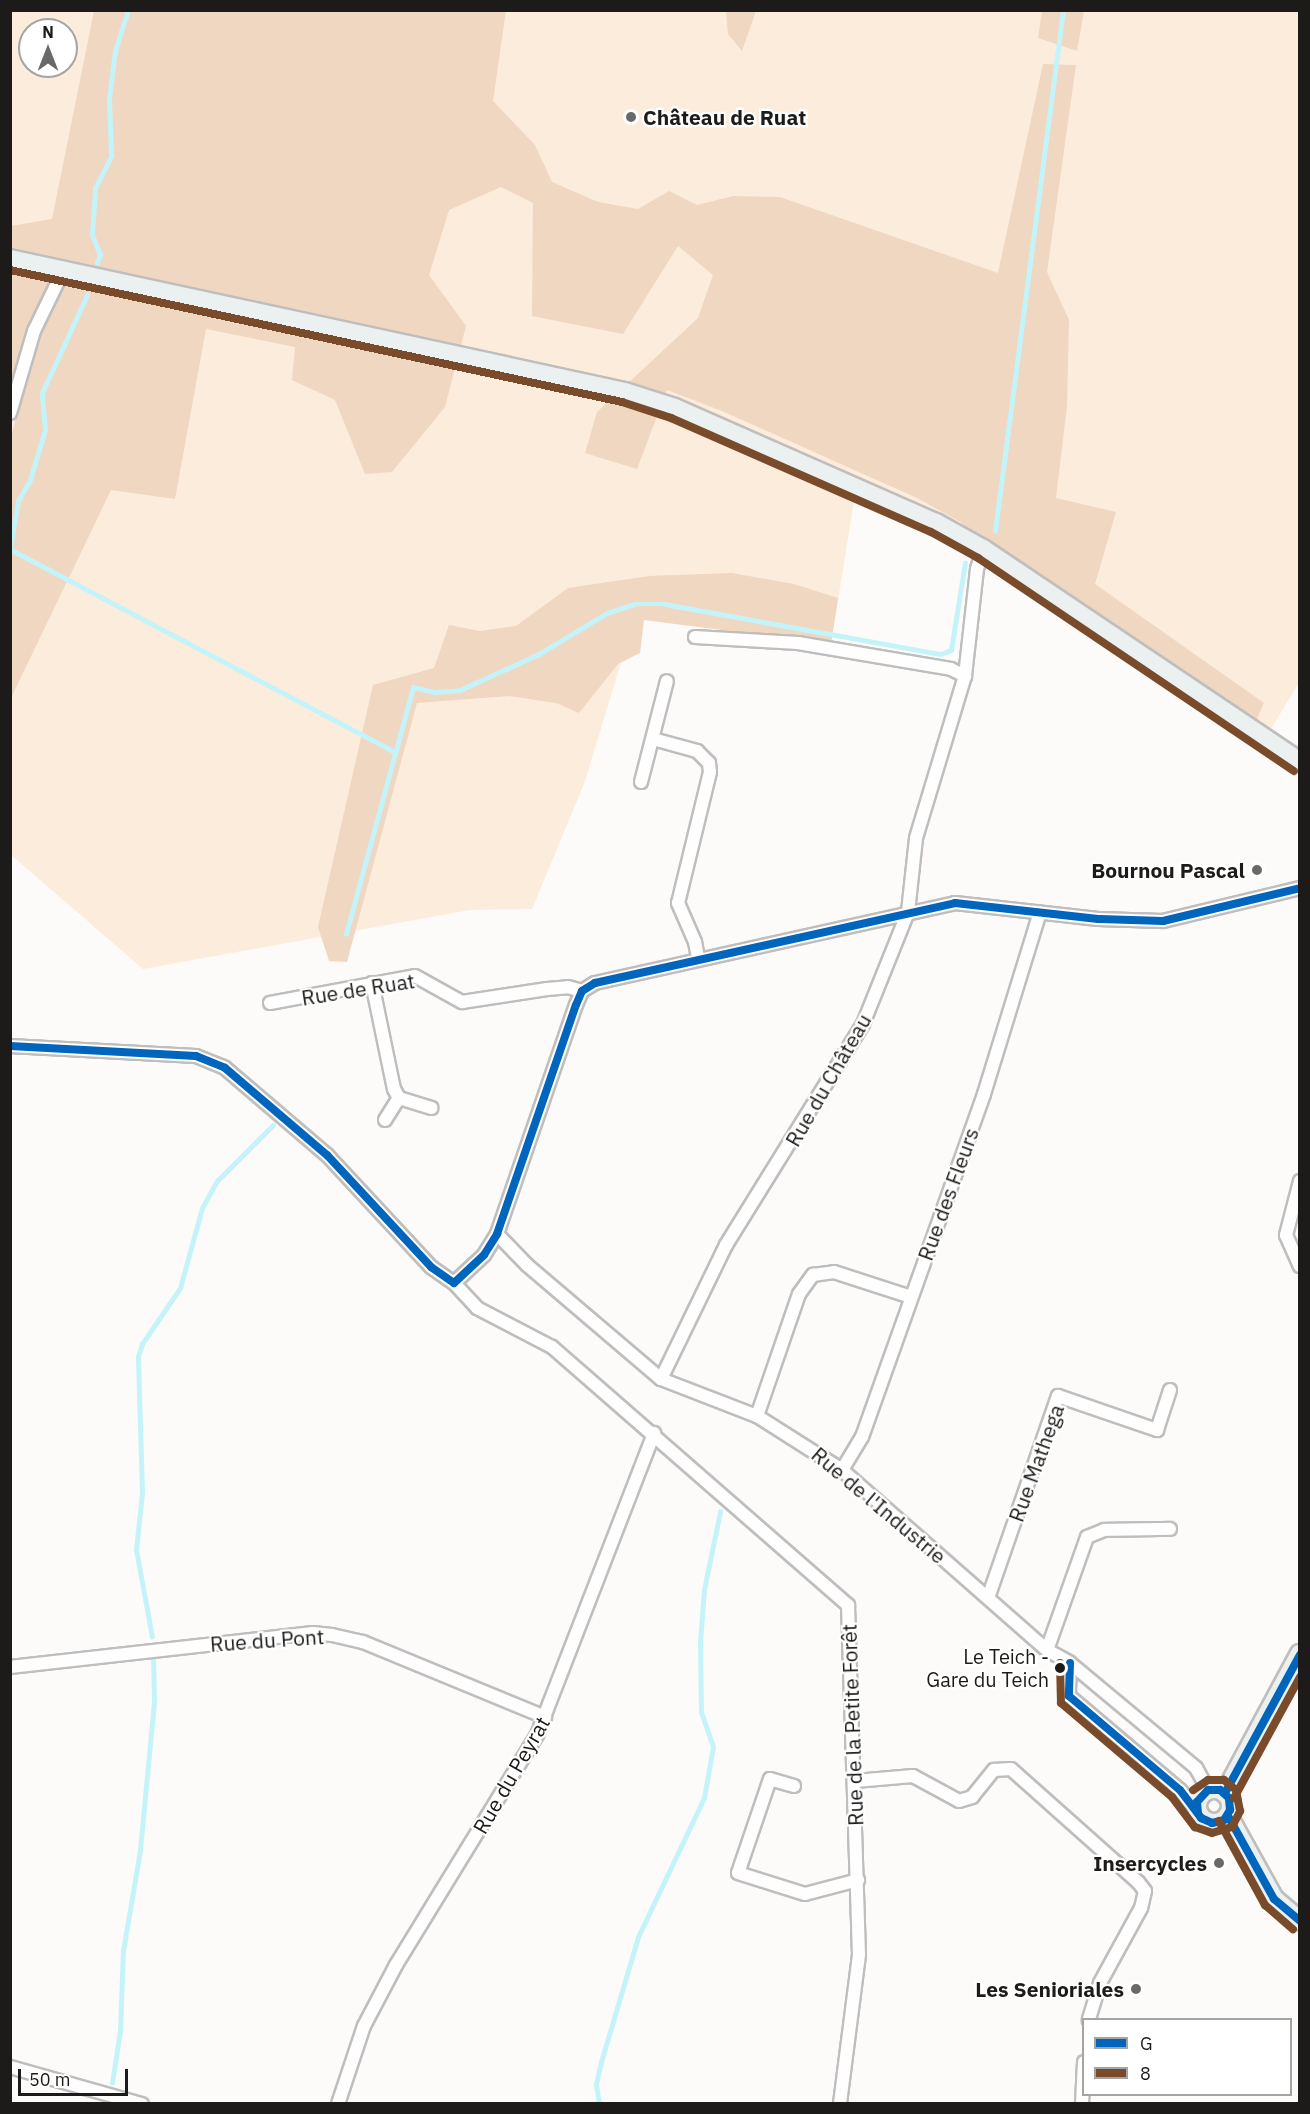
<!DOCTYPE html>
<html>
<head>
<meta charset="utf-8">
<style>
	body { margin:0 }
	#map { position:relative; width:1310px; height:2114px; overflow:hidden; background:#fdfbf9; font-family:"IBM Plex Sans",sans-serif }
	div>[style] { position:absolute }
	[style*='--x'] { left:calc(var(--x)*1px); top:calc(var(--y)*1px); width:calc(var(--w)*1px); rotate:calc(var(--a)*1deg) }
	.green>* { inset:0; background:#fcecdc }
	.forest>* { inset:0; background:#efd7c1 }
	.stream>* { height:4.5px; margin:-2.25px; padding:0 2.25px; transform-origin:2.25px; border-radius:2.25px; background:#c4f4f9 }
	.roads { filter:drop-shadow(2px 0 #c0bebd) drop-shadow(-2px 0 #c0bebd) drop-shadow(0 2px #c0bebd) drop-shadow(0 -2px #c0bebd) }
	.minor>* { height:12px; margin:-6px; padding:0 6px; transform-origin:6px; border-radius:6px; background:#fffefe }
	.secondary>* { height:18px; margin:-9px; padding:0 9px; transform-origin:9px; border-radius:9px; background:#ebf0f0 }
	.secondary>.ring { margin:-9px; padding:0; box-sizing:content-box; background:none; border:18px solid #ebf0f0; border-radius:50% }
	.bus-1>* { height:8px; margin:-4px; padding:0 4px; transform-origin:4px; border-radius:4px; background:#0065bd }
	.bus-2>* { height:8px; margin:-4px; padding:0 4px; transform-origin:4px; border-radius:4px; background:#7a4b2a }
	.dots>* { width:16px; height:16px; translate:-50% -50%; box-sizing:border-box; border:3px solid #fff; border-radius:50% }
	span { translate:-50% -50%; white-space:nowrap; text-align:center; line-height:1.15; -webkit-text-stroke:4.5px #fff; paint-order:stroke }
	.bus-label { font-size:20px; color:#1c1b19 }
	.right { translate:-100% -50%; text-align:right }
	.poi-label { font-size:21px; color:#1c1b19; font-weight:700 }
	.left { translate:0 -50%; text-align:left }
	.street-label { font-size:21px; color:#1c1b19 }
	.frame { position:absolute; inset:0; border:12px solid #1c1b19; pointer-events:none }
	.legend { position:absolute; left:1082px; top:2018px; width:210px; height:78px; box-sizing:border-box; background:#fff; border:2px solid #a4a4a3; margin:0; padding:8px 10px; list-style:none; font-size:18px; color:#1c1b19 }
	.legend li { display:flex; align-items:center; gap:12px; height:30px }
	.legend b { width:30px; border:2px solid #a4a4a3 }
	.north { position:absolute; left:18px; top:18px; width:60px; height:60px; box-sizing:border-box; background:#fff; border:2px solid #a4a4a3; border-radius:50%; rotate:0deg; font-size:16px; font-weight:700; line-height:24px; text-align:center; color:#1c1b19 }
	.north::after { content:''; display:block; margin:auto; width:21px; height:27px; background:#6b6967; clip-path:polygon(50% 0,100% 100%,50% 72%,0 100%) }
	.scale { position:absolute; left:18px; top:2069px; width:110px; height:27px; box-sizing:border-box; border:3px solid #1c1b19; border-top:0; padding-left:8px; font-size:18px; line-height:21px; white-space:nowrap; color:#1c1b19; -webkit-text-stroke:4px #fff; paint-order:stroke }
</style>
</head>
<body>
<div id="map">
	<div class="green">
		<div style="clip-path:polygon(evenodd,11px 11px,1299px 11px,1300px 681px,1263px 742px,972px 553px,854px 501px,831px 644px,636px 614px,584px 784px,532px 909px,470px 910px,143px 969px,11px 855px,11px 11px,30px 30px,66px 30px,66px 66px,30px 66px,30px 30px)"></div>
	</div>
	<div class="forest">
		<div style="clip-path:polygon(506px 10px,493px 101px,535px 145px,552px 182px,598px 202px,638px 209px,669px 191px,697px 205px,733px 196px,780px 197px,998px 273px,1043px 64px,1076px 65px,1047px 272px,1069px 320px,1067px 406px,1056px 498px,1116px 512px,1095px 584px,1264px 703px,1250px 734px,972px 553px,962px 523px,917px 498px,722px 411px,667px 390px,637px 469px,585px 453px,597px 412px,698px 318px,713px 275px,678px 246px,623px 334px,532px 316px,533px 203px,501px 187px,449px 210px,429px 275px,466px 326px,445px 407px,392px 472px,365px 474px,335px 400px,292px 380px,295px 347px,206px 329px,175px 499px,111px 490px,11px 698px,10px 442px,17px 414px,10px 412px,11px 226px,52px 219px,94px 11px)"></div>
		<div style="clip-path:polygon(726px 11px,756px 11px,742px 51px,728px 34px)"></div>
		<div style="clip-path:polygon(1042px 11px,1084px 11px,1077px 51px,1038px 38px)"></div>
		<div style="clip-path:polygon(732px 573px,794px 584px,838px 598px,831px 644px,644px 620px,640px 653px,618px 664px,579px 713px,556px 703px,509px 696px,417px 703px,347px 962px,329px 961px,318px 927px,373px 685px,434px 668px,449px 625px,480px 631px,516px 626px,568px 588px,649px 576px)"></div>
	</div>
	<div class="stream">
		<div style="--x:97;--y:263;--w:9;--a:-69"></div>
		<div style="--x:100;--y:255;--w:22;--a:-112"></div>
		<div style="--x:92;--y:235;--w:47;--a:-86.3"></div>
		<div style="--x:95;--y:188;--w:36;--a:-63"></div>
		<div style="--x:111;--y:156;--w:57;--a:-92"></div>
		<div style="--x:109;--y:99;--w:48;--a:-82.9"></div>
		<div style="--x:115;--y:51;--w:43;--a:-72.4"></div>
		<div style="--x:995;--y:531;--w:525;--a:-82.56"></div>
		<div style="--x:10;--y:548;--w:48;--a:-80.3"></div>
		<div style="--x:18;--y:501;--w:24;--a:-60"></div>
		<div style="--x:30;--y:480;--w:52;--a:-73.3"></div>
		<div style="--x:45;--y:430;--w:37;--a:-95"></div>
		<div style="--x:42;--y:393;--w:108;--a:-65.3"></div>
		<div style="--x:10;--y:549;--w:435;--a:27.8"></div>
		<div style="--x:346;--y:934;--w:256;--a:-74.8"></div>
		<div style="--x:413;--y:687;--w:22;--a:13"></div>
		<div style="--x:434;--y:692;--w:26;--a:-4"></div>
		<div style="--x:460;--y:690;--w:87;--a:-24.5"></div>
		<div style="--x:539;--y:654;--w:79;--a:-31.1"></div>
		<div style="--x:607;--y:613;--w:29;--a:-18"></div>
		<div style="--x:635;--y:604;--w:30;--a:0"></div>
		<div style="--x:665;--y:604;--w:280;--a:10.3"></div>
		<div style="--x:941;--y:654;--w:11;--a:-22"></div>
		<div style="--x:951;--y:650;--w:88;--a:-80.9"></div>
		<div style="--x:152;--y:1637;--w:88;--a:-100.4"></div>
		<div style="--x:136;--y:1550;--w:57;--a:-84"></div>
		<div style="--x:142;--y:1493;--w:136;--a:-91.7"></div>
		<div style="--x:138;--y:1357;--w:14;--a:-73"></div>
		<div style="--x:142;--y:1344;--w:68;--a:-55.8"></div>
		<div style="--x:180;--y:1288;--w:83;--a:-74.6"></div>
		<div style="--x:202;--y:1208;--w:31;--a:-61"></div>
		<div style="--x:217;--y:1181;--w:79;--a:-45"></div>
		<div style="--x:112;--y:2083;--w:53;--a:-81.3"></div>
		<div style="--x:120;--y:2031;--w:80;--a:-87.9"></div>
		<div style="--x:123;--y:1951;--w:102;--a:-80.4"></div>
		<div style="--x:140;--y:1850;--w:150;--a:-84.6"></div>
		<div style="--x:154;--y:1701;--w:44;--a:-91.3"></div>
		<div style="--x:599;--y:2104;--w:20;--a:-99"></div>
		<div style="--x:596;--y:2084;--w:23;--a:-77"></div>
		<div style="--x:601;--y:2062;--w:130;--a:-73.5"></div>
		<div style="--x:638;--y:1937;--w:154;--a:-64.6"></div>
		<div style="--x:704;--y:1798;--w:52;--a:-80"></div>
		<div style="--x:713;--y:1747;--w:36;--a:-109"></div>
		<div style="--x:701;--y:1713;--w:71;--a:-90.8"></div>
		<div style="--x:700;--y:1642;--w:52;--a:-85.6"></div>
		<div style="--x:704;--y:1590;--w:80;--a:-78.4"></div>
	</div>
	<div class="roads">
		<div class="minor">
			<div style="--x:10;--y:413;--w:85;--a:-73.7"></div>
			<div style="--x:34;--y:331;--w:67;--a:-64.2"></div>
			<div style="--x:695;--y:637;--w:103;--a:3.3"></div>
			<div style="--x:798;--y:643;--w:155;--a:9.6"></div>
			<div style="--x:951;--y:669;--w:16;--a:27"></div>
			<div style="--x:653;--y:739;--w:46;--a:15.3"></div>
			<div style="--x:697;--y:751;--w:17;--a:45"></div>
			<div style="--x:709;--y:763;--w:9;--a:84"></div>
			<div style="--x:710;--y:772;--w:135;--a:103.7"></div>
			<div style="--x:678;--y:903;--w:43;--a:66.4"></div>
			<div style="--x:695;--y:942;--w:16;--a:79"></div>
			<div style="--x:641;--y:782;--w:104;--a:-75.6"></div>
			<div style="--x:372;--y:983;--w:108;--a:78.3"></div>
			<div style="--x:394;--y:1089;--w:10;--a:61"></div>
			<div style="--x:399;--y:1098;--w:34;--a:17"></div>
			<div style="--x:270;--y:1003;--w:147;--a:-10.5"></div>
			<div style="--x:415;--y:976;--w:54;--a:29"></div>
			<div style="--x:462;--y:1002;--w:86;--a:-8.7"></div>
			<div style="--x:547;--y:989;--w:21;--a:-5"></div>
			<div style="--x:568;--y:987;--w:15;--a:16"></div>
			<div style="--x:10;--y:1046;--w:186;--a:3.1"></div>
			<div style="--x:196;--y:1056;--w:31;--a:22"></div>
			<div style="--x:225;--y:1068;--w:134;--a:40.5"></div>
			<div style="--x:327;--y:1155;--w:153;--a:47.1"></div>
			<div style="--x:431;--y:1267;--w:28;--a:35"></div>
			<div style="--x:454;--y:1283;--w:34;--a:47"></div>
			<div style="--x:477;--y:1308;--w:85;--a:27.5"></div>
			<div style="--x:552;--y:1347;--w:393;--a:41.1"></div>
			<div style="--x:848;--y:1605;--w:350;--a:88.2"></div>
			<div style="--x:859;--y:1955;--w:150;--a:97.3"></div>
			<div style="--x:385;--y:1120;--w:26;--a:-58"></div>
			<div style="--x:1300;--y:1181;--w:56;--a:104.5"></div>
			<div style="--x:1286;--y:1235;--w:34;--a:66"></div>
			<div style="--x:497;--y:1234;--w:43;--a:45.9"></div>
			<div style="--x:527;--y:1265;--w:176;--a:40.4"></div>
			<div style="--x:661;--y:1379;--w:103;--a:21.1"></div>
			<div style="--x:757;--y:1416;--w:101;--a:32.4"></div>
			<div style="--x:842;--y:1470;--w:273;--a:41.3"></div>
			<div style="--x:1047;--y:1650;--w:26;--a:29"></div>
			<div style="--x:1070;--y:1663;--w:164;--a:39.8"></div>
			<div style="--x:1196;--y:1768;--w:25;--a:61"></div>
			<div style="--x:454;--y:1283;--w:41;--a:-43"></div>
			<div style="--x:484;--y:1255;--w:25;--a:-58"></div>
			<div style="--x:497;--y:1234;--w:242;--a:-71"></div>
			<div style="--x:576;--y:1005;--w:15;--a:-67"></div>
			<div style="--x:582;--y:991;--w:15;--a:-32"></div>
			<div style="--x:595;--y:983;--w:369;--a:-12.5"></div>
			<div style="--x:955;--y:903;--w:144;--a:6.4"></div>
			<div style="--x:1098;--y:919;--w:65;--a:1.8"></div>
			<div style="--x:1163;--y:921;--w:141;--a:-13.5"></div>
			<div style="--x:661;--y:1379;--w:149;--a:-64.1"></div>
			<div style="--x:726;--y:1245;--w:260;--a:-58.2"></div>
			<div style="--x:863;--y:1024;--w:121;--a:-68.1"></div>
			<div style="--x:908;--y:912;--w:74;--a:-83.8"></div>
			<div style="--x:916;--y:838;--w:169;--a:-73.2"></div>
			<div style="--x:965;--y:676;--w:108;--a:-83.6"></div>
			<div style="--x:977;--y:569;--w:21;--a:-73"></div>
			<div style="--x:757;--y:1416;--w:129;--a:-71"></div>
			<div style="--x:799;--y:1294;--w:24;--a:-54"></div>
			<div style="--x:813;--y:1275;--w:21;--a:-8"></div>
			<div style="--x:834;--y:1272;--w:81;--a:18"></div>
			<div style="--x:842;--y:1470;--w:39;--a:-59"></div>
			<div style="--x:862;--y:1437;--w:364;--a:-70.4"></div>
			<div style="--x:984;--y:1094;--w:190;--a:-72.9"></div>
			<div style="--x:988;--y:1598;--w:214;--a:-70.9"></div>
			<div style="--x:1058;--y:1396;--w:105;--a:19"></div>
			<div style="--x:1157;--y:1430;--w:42;--a:-72"></div>
			<div style="--x:1047;--y:1650;--w:120;--a:-70.5"></div>
			<div style="--x:1087;--y:1537;--w:18;--a:-22"></div>
			<div style="--x:1104;--y:1530;--w:66;--a:-0.9"></div>
			<div style="--x:1070;--y:1663;--w:33;--a:92"></div>
			<div style="--x:1069;--y:1696;--w:145;--a:40.3"></div>
			<div style="--x:1180;--y:1790;--w:29;--a:52"></div>
			<div style="--x:10;--y:1667;--w:305;--a:-6.4"></div>
			<div style="--x:313;--y:1633;--w:19;--a:6"></div>
			<div style="--x:332;--y:1635;--w:32;--a:13"></div>
			<div style="--x:363;--y:1642;--w:197;--a:22.4"></div>
			<div style="--x:855;--y:1781;--w:58;--a:-4.9"></div>
			<div style="--x:913;--y:1776;--w:52;--a:28.5"></div>
			<div style="--x:959;--y:1801;--w:14;--a:-17"></div>
			<div style="--x:972;--y:1797;--w:35;--a:-51"></div>
			<div style="--x:994;--y:1770;--w:17;--a:-3"></div>
			<div style="--x:1011;--y:1769;--w:170;--a:41.7"></div>
			<div style="--x:1138;--y:1882;--w:11;--a:52"></div>
			<div style="--x:1145;--y:1891;--w:17;--a:103"></div>
			<div style="--x:1141;--y:1908;--w:85;--a:118.7"></div>
			<div style="--x:1100;--y:1983;--w:39;--a:107"></div>
			<div style="--x:794;--y:1786;--w:25;--a:-164"></div>
			<div style="--x:770;--y:1779;--w:99;--a:108.8"></div>
			<div style="--x:738;--y:1873;--w:70;--a:17.4"></div>
			<div style="--x:805;--y:1894;--w:55;--a:-14.8"></div>
			<div style="--x:10;--y:2067;--w:137;--a:15.7"></div>
			<div style="--x:338;--y:2104;--w:82;--a:-71.6"></div>
			<div style="--x:364;--y:2026;--w:69;--a:-62.3"></div>
			<div style="--x:396;--y:1965;--w:270;--a:-58.5"></div>
			<div style="--x:537;--y:1735;--w:324;--a:-68.8"></div>
			<div style="--x:1082;--y:2104;--w:42;--a:-87.3"></div>
		</div>
		<div class="secondary">
			<div style="--x:10;--y:259;--w:629;--a:12.2"></div>
			<div style="--x:625;--y:392;--w:52;--a:17.7"></div>
			<div style="--x:675;--y:408;--w:285;--a:23.8"></div>
			<div style="--x:936;--y:523;--w:54;--a:29"></div>
			<div style="--x:983;--y:549;--w:382;--a:33.9"></div>
			<div class="ring" style="left:1197px;top:1789px;width:16px;height:16px"></div>
			<div style="--x:1225;--y:1793;--w:158;--a:-61.7"></div>
			<div style="--x:1228;--y:1816;--w:95;--a:61"></div>
			<div style="--x:1274;--y:1899;--w:34;--a:40"></div>
		</div>
	</div>
	<div class="bus-1">
		<div style="--x:10;--y:1046;--w:186;--a:3.1"></div>
		<div style="--x:196;--y:1056;--w:31;--a:22"></div>
		<div style="--x:225;--y:1068;--w:134;--a:40.5"></div>
		<div style="--x:327;--y:1155;--w:153;--a:47.1"></div>
		<div style="--x:431;--y:1267;--w:28;--a:35"></div>
		<div style="--x:454;--y:1283;--w:41;--a:-43"></div>
		<div style="--x:484;--y:1255;--w:25;--a:-58"></div>
		<div style="--x:497;--y:1234;--w:242;--a:-71"></div>
		<div style="--x:576;--y:1005;--w:15;--a:-67"></div>
		<div style="--x:582;--y:991;--w:15;--a:-32"></div>
		<div style="--x:595;--y:983;--w:369;--a:-12.5"></div>
		<div style="--x:955;--y:903;--w:144;--a:6.4"></div>
		<div style="--x:1098;--y:919;--w:65;--a:1.8"></div>
		<div style="--x:1163;--y:921;--w:141;--a:-13.5"></div>
		<div style="--x:1070;--y:1663;--w:33;--a:92"></div>
		<div style="--x:1069;--y:1696;--w:145;--a:40.3"></div>
		<div style="--x:1180;--y:1790;--w:35;--a:53"></div>
		<div style="--x:1201;--y:1818;--w:12;--a:24"></div>
		<div style="--x:1212;--y:1823;--w:12;--a:-14"></div>
		<div style="--x:1224;--y:1820;--w:12;--a:-59"></div>
		<div style="--x:1230;--y:1810;--w:12;--a:-95"></div>
		<div style="--x:1229;--y:1798;--w:12;--a:-138"></div>
		<div style="--x:1220;--y:1790;--w:12;--a:180"></div>
		<div style="--x:1208;--y:1790;--w:16;--a:133"></div>
		<div style="--x:1197;--y:1802;--w:11;--a:85"></div>
		<div style="--x:1225;--y:1793;--w:157;--a:-61.5"></div>
		<div style="--x:1228;--y:1816;--w:95;--a:61"></div>
		<div style="--x:1274;--y:1899;--w:34;--a:40"></div>
	</div>
	<div class="bus-2">
		<div style="--x:10;--y:270;--w:626;--a:12.17"></div>
		<div style="--x:622;--y:402;--w:52;--a:18.1"></div>
		<div style="--x:671;--y:418;--w:284;--a:23.7"></div>
		<div style="--x:931;--y:532;--w:54;--a:29"></div>
		<div style="--x:978;--y:558;--w:381;--a:34"></div>
		<div style="--x:1060;--y:1663;--w:40;--a:88.6"></div>
		<div style="--x:1061;--y:1703;--w:145;--a:40.3"></div>
		<div style="--x:1172;--y:1797;--w:38;--a:53"></div>
		<div style="--x:1195;--y:1827;--w:18;--a:19"></div>
		<div style="--x:1212;--y:1833;--w:21;--a:-17"></div>
		<div style="--x:1232;--y:1827;--w:18;--a:-63"></div>
		<div style="--x:1240;--y:1811;--w:21;--a:-101"></div>
		<div style="--x:1236;--y:1790;--w:16;--a:-140"></div>
		<div style="--x:1224;--y:1780;--w:16;--a:180"></div>
		<div style="--x:1208;--y:1780;--w:18;--a:146"></div>
		<div style="--x:1234;--y:1798;--w:138;--a:-61.4"></div>
		<div style="--x:1219;--y:1821;--w:96;--a:61.3"></div>
		<div style="--x:1265;--y:1905;--w:37;--a:41"></div>
	</div>
	<div class="dots">
		<div style="left:631px;top:117px;background:#6b6967"></div>
		<div style="left:1257px;top:870px;background:#6b6967"></div>
		<div style="left:1060px;top:1668px;background:#1c1b19"></div>
		<div style="left:1219px;top:1863px;background:#6b6967"></div>
		<div style="left:1136px;top:1989px;background:#6b6967"></div>
	</div>
	<div class="bus-label">
		<span class="right" style="left:1049px;top:1668px">Le Teich -<br>Gare du Teich</span>
	</div>
	<div class="poi-label">
		<span class="left" style="left:643px;top:117px">Château de Ruat</span>
		<span class="right" style="left:1245px;top:870px">Bournou Pascal</span>
		<span class="right" style="left:1207px;top:1863px">Insercycles</span>
		<span class="right" style="left:1124px;top:1989px">Les Senioriales</span>
	</div>
	<div class="street-label">
		<span style="left:358px;top:989px;rotate:-9deg">Rue de Ruat</span>
		<span style="left:828px;top:1080px;rotate:-60deg">Rue du Château</span>
		<span style="left:948px;top:1194px;rotate:-70deg">Rue des Fleurs</span>
		<span style="left:1036px;top:1463px;rotate:-70deg">Rue Mathega</span>
		<span style="left:879px;top:1505px;rotate:40deg">Rue de l'Industrie</span>
		<span style="left:267px;top:1640px;rotate:-4deg">Rue du Pont</span>
		<span style="left:852px;top:1725px;rotate:-92deg">Rue de la Petite Forêt</span>
		<span style="left:511px;top:1775px;rotate:-60deg">Rue du Peyrat</span>
	</div>
	<div class="frame"></div>
	<ul class="legend">
	<li><b style="height:8px;background:#0065bd"></b>G</li>
	<li><b style="height:8px;background:#7a4b2a"></b>8</li>
	</ul>
	<div class="north">N</div>
	<div class="scale">50 m</div>
</div>
</body>
</html>
